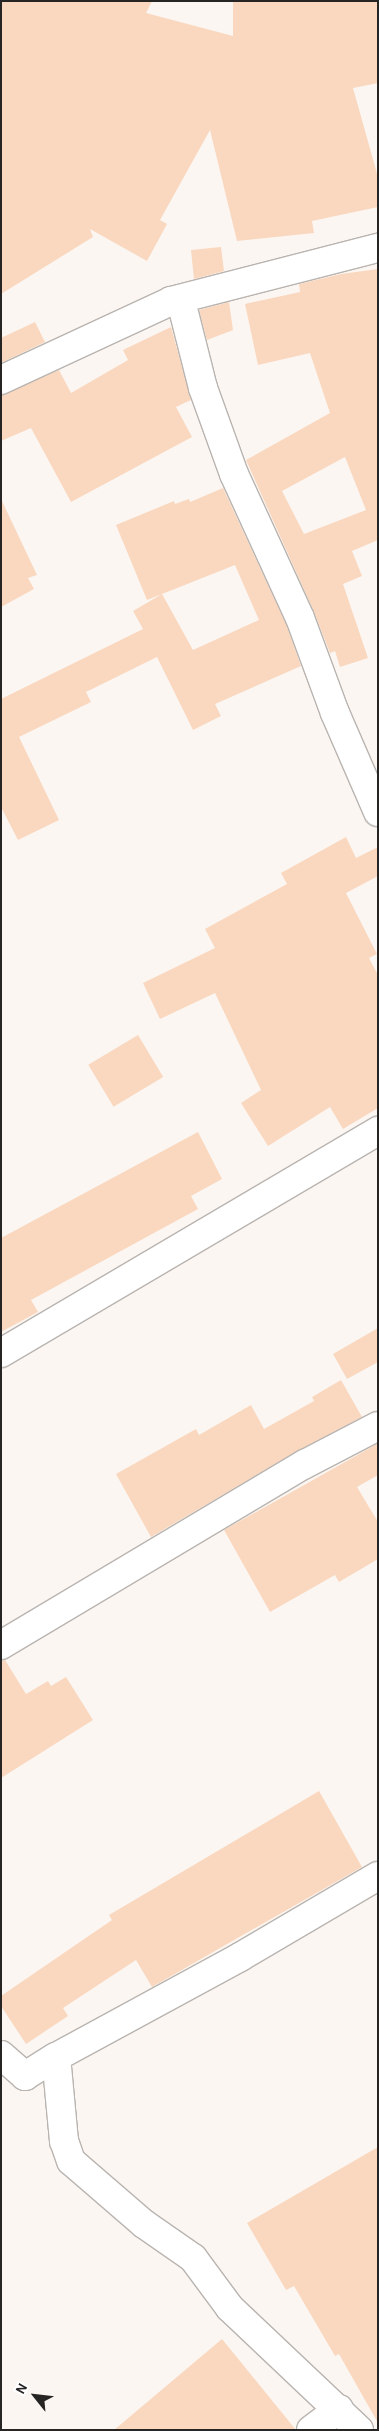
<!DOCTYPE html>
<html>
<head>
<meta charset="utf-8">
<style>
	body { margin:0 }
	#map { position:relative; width:379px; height:2431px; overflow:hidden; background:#fbf6f2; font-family:"Alegreya Sans",sans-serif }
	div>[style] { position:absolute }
	.building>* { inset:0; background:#fad8bf; transform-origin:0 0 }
	.roads { filter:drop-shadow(1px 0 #b9b4b0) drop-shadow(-1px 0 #b9b4b0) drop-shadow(0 1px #b9b4b0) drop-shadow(0 -1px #b9b4b0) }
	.street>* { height:28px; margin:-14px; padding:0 14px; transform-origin:14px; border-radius:14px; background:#fff }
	span { translate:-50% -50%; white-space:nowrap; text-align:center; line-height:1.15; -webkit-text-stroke:4px #fff; paint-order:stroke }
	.frame { position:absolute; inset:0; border:2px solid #272523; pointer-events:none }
	.north { position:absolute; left:10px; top:2371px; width:50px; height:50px; -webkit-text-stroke:4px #fff; paint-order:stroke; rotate:299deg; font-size:14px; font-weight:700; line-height:20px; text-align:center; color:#272523 }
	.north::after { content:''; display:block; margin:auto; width:18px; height:22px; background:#272523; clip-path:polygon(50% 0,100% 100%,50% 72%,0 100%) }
</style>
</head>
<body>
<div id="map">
	<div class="building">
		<i style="clip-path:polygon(1px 1px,152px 1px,146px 13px,233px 36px,233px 1px,378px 1px,378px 83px,353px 88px,378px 177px,378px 207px,312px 221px,314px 233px,237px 241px,210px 130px,160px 220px,167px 224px,147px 261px,90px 229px,93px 237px,1px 294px)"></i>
		<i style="clip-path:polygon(221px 247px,224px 271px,194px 279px,191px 250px)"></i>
		<i style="clip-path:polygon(evenodd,378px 269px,378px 540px,352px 551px,362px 576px,343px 584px,368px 658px,340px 667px,335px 651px,330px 653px,314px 612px,246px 460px,330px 413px,310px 353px,258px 365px,245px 304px,300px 292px,299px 284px,341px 274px,378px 269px,345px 457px,366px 510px,304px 534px,282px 491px,345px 457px)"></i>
		<i style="clip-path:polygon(229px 302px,233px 330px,207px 340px,199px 310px)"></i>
		<i style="clip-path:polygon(35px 322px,45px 342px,1px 363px,1px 338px)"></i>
		<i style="clip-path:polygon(171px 327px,191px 400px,176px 407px,192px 437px,71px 502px,31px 428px,1px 441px,1px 395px,59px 370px,71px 393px,128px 360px,123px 350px)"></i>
		<i style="clip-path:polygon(223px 488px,286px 624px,301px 666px,215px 704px,221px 716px,193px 730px,157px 657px,86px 692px,91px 702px,19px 737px,59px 820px,18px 840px,1px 807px,1px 699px,143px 629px,133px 611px,162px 594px,193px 650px,259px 620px,235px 565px,147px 600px,116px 525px,174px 501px,175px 504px,189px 499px,190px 502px)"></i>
		<i style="clip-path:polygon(1px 499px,37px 575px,28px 578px,34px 589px,1px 607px)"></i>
		<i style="clip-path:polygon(346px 837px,356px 858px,378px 847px,378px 876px,346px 893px,377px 954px,369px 958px,378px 975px,378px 1108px,343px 1129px,330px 1107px,268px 1146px,241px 1103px,261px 1090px,215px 993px,160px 1019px,143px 983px,215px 948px,205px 929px,287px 884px,281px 873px)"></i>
		<i style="left:138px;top:1035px;width:49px;height:58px;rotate:59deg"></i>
		<i style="clip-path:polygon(198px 1132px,222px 1179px,191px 1196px,198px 1209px,31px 1300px,38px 1312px,1px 1332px,1px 1238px)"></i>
		<i style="clip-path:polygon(378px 1328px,378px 1362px,347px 1379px,333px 1354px)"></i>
		<i style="clip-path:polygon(341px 1380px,362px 1417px,297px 1451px,151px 1537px,116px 1474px,196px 1429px,199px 1435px,251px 1405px,264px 1429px,314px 1401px,312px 1397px)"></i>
		<i style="clip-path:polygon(377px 1444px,378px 1475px,357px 1487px,378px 1522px,378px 1559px,339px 1582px,335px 1575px,270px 1612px,224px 1530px)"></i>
		<i style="clip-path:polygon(5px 1660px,26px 1694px,48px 1681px,51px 1686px,66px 1677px,93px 1720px,1px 1778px,1px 1661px)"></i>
		<i style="clip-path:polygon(319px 1791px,362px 1867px,152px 1987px,136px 1960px,63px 2008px,68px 2016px,26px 2044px,1px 2006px,1px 1996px,112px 1920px,109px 1915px)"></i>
		<i style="clip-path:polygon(378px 2147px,378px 2423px,339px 2354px,335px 2356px,294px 2286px,286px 2290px,247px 2223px)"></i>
		<i style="clip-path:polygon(222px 2339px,296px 2430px,114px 2430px)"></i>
	</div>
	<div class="roads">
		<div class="street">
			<i style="left:171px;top:301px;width:12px;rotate:20deg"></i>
			<i style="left:182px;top:305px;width:86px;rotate:75.8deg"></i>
			<i style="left:203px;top:388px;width:91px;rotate:70.2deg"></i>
			<i style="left:234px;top:474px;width:158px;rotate:65.4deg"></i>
			<i style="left:300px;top:618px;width:101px;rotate:69.8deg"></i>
			<i style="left:335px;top:713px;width:108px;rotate:66.5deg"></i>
			<i style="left:1px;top:380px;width:187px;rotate:-24.9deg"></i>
			<i style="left:171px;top:301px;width:214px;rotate:-14.4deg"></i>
			<i style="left:1px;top:1353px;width:438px;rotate:-30.5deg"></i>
			<i style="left:1px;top:1645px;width:354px;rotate:-30.8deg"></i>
			<i style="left:305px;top:1464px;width:82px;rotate:-27.5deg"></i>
			<i style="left:1px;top:2055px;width:32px;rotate:41deg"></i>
			<i style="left:25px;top:2076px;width:36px;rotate:-32deg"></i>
			<i style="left:311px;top:2430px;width:35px;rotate:-37deg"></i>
			<i style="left:359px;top:2430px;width:178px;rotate:-136.6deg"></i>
			<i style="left:230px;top:2308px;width:62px;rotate:-126.5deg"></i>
			<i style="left:193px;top:2258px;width:60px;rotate:-145.2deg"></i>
			<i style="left:144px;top:2224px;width:96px;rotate:-139.2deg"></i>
			<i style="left:71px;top:2161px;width:21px;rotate:-109deg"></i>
			<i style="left:64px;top:2141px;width:84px;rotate:-95.4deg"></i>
			<i style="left:56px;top:2057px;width:209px;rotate:-28.5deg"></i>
			<i style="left:240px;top:1957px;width:160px;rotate:-30.4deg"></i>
		</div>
	</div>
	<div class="frame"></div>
	<div class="north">N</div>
</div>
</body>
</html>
